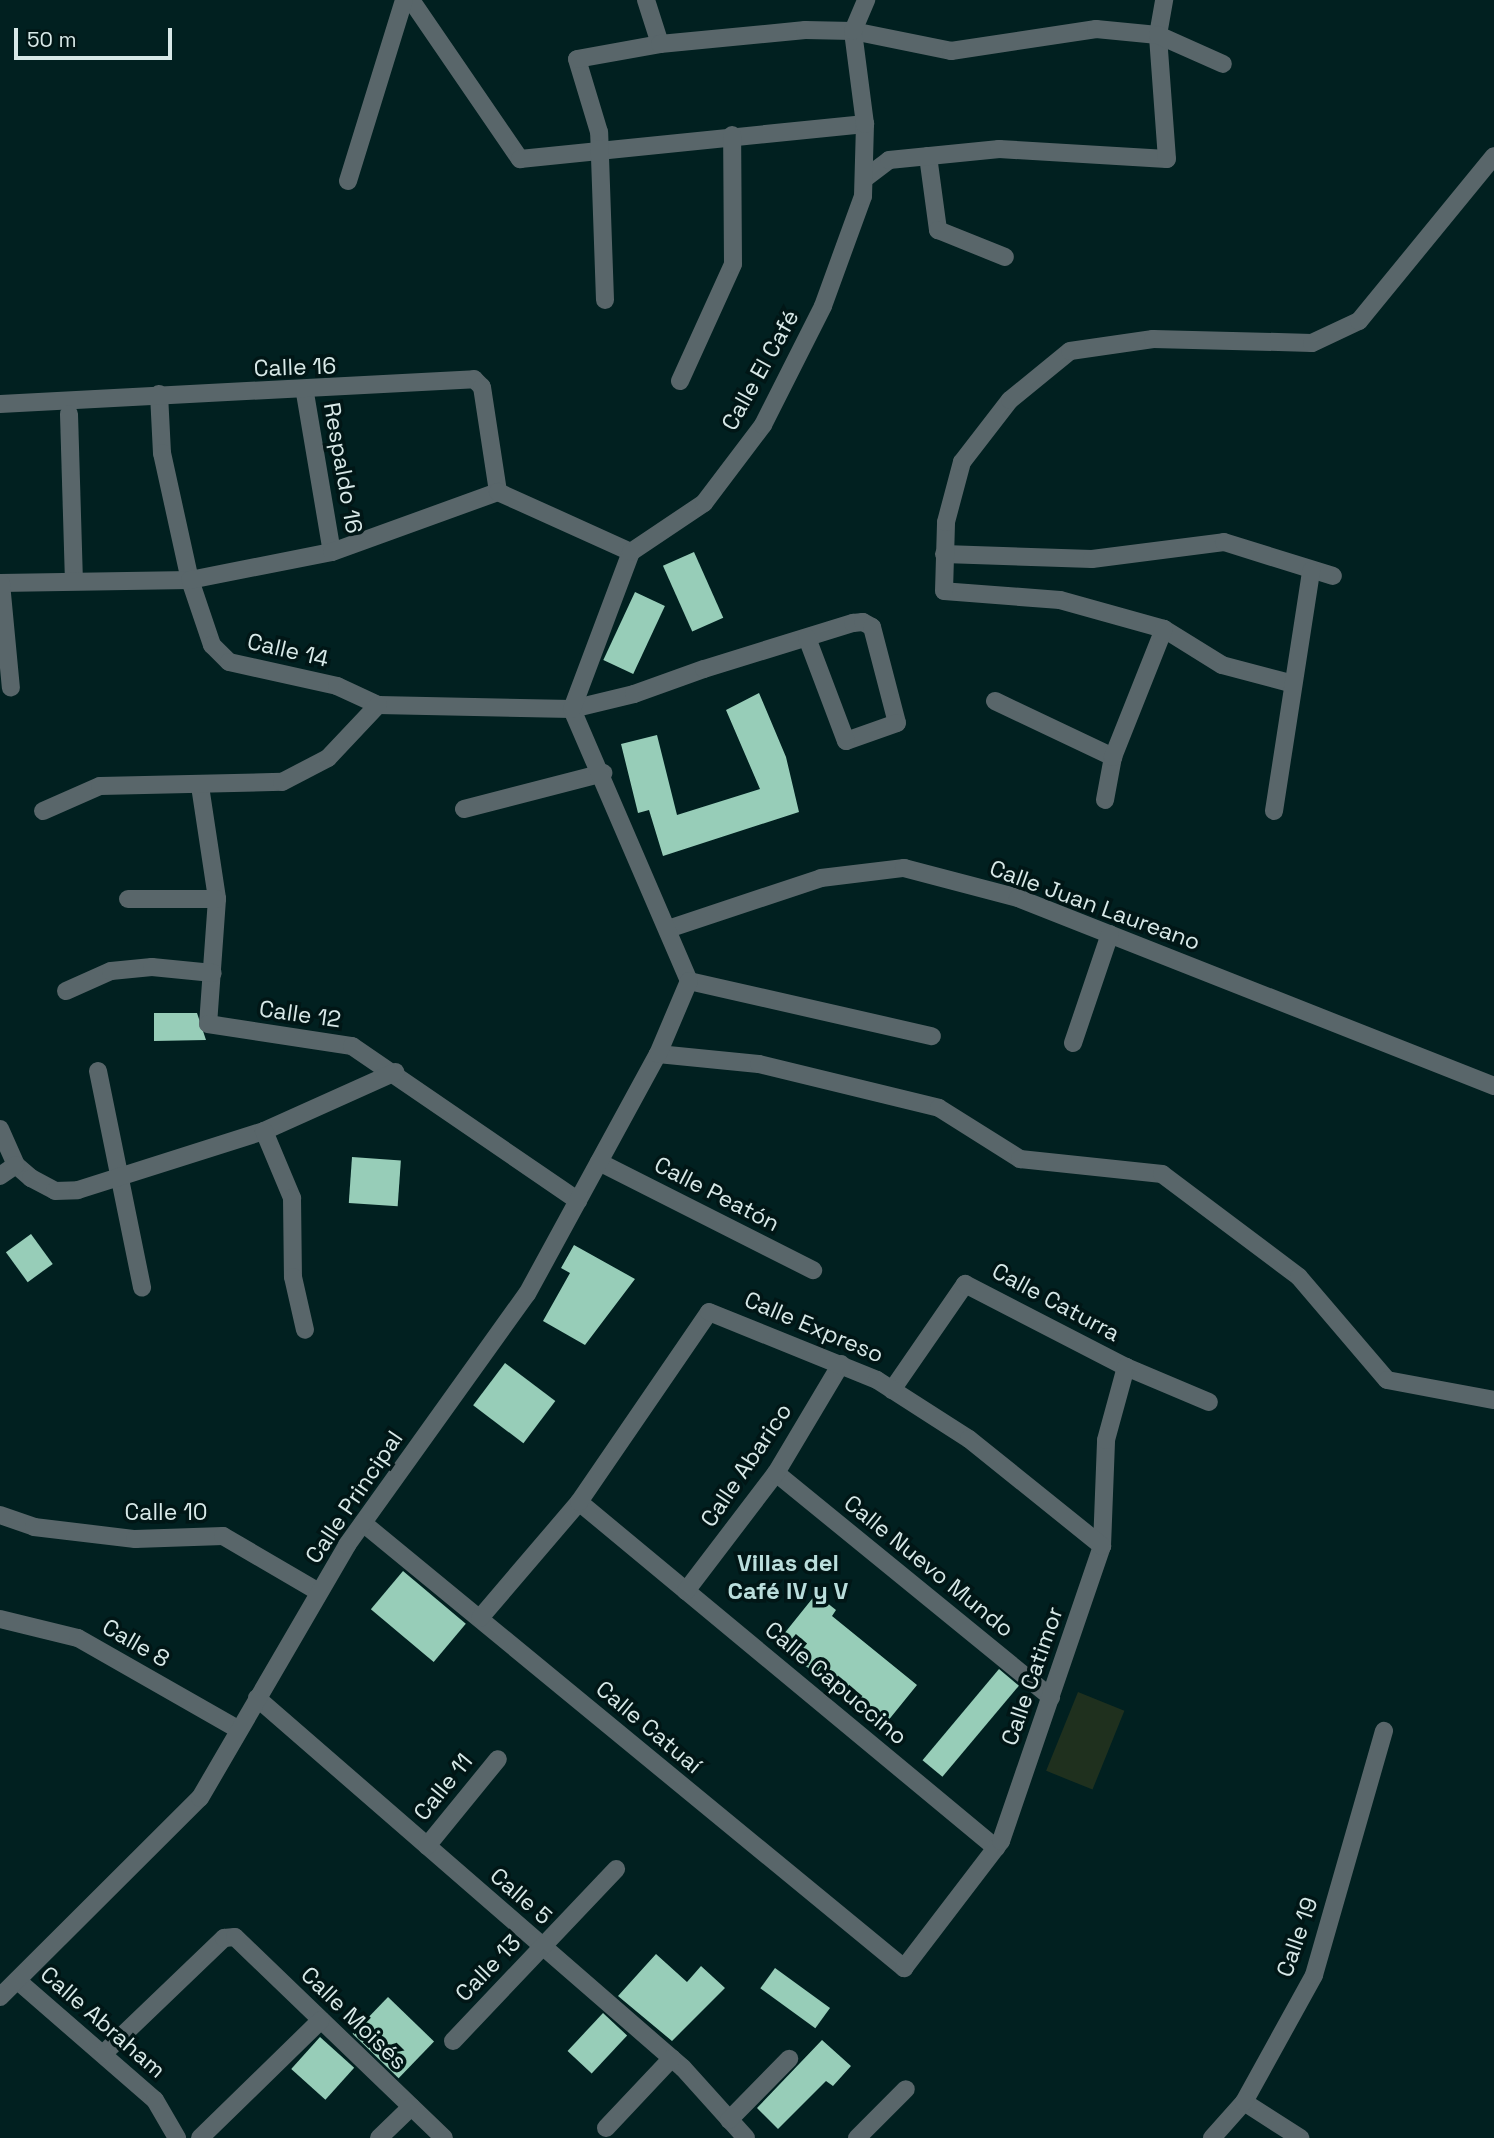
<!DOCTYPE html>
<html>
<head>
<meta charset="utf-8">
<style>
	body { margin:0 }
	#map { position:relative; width:1494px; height:2138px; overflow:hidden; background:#012020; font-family:"Space Grotesk",sans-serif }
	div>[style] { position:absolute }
	.green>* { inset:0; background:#1f301e; transform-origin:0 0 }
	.building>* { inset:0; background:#97cdb8; transform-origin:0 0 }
	.minor>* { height:18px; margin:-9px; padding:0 9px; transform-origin:9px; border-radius:9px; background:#59666a }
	span { translate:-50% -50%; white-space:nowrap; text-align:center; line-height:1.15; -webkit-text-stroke:7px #011616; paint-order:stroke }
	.street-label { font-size:23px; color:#d8e9e8 }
	.neighbourhood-label { font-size:24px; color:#badedc; font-weight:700 }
	.scale { position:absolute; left:14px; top:28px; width:158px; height:32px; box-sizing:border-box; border:4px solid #d8e9e8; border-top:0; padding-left:9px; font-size:21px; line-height:24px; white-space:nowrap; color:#d8e9e8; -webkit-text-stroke:5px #011616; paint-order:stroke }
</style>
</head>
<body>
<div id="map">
	<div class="green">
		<i style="left:1078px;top:1692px;width:50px;height:85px;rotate:22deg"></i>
	</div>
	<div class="building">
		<i style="left:694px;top:552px;width:72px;height:34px;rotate:66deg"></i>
		<i style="left:635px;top:592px;width:33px;height:75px;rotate:25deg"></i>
		<i style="clip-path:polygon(759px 693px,786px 757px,799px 812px,663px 856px,649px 810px,638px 813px,621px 744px,657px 735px,677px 815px,760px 789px,726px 710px)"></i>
		<i style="clip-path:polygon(154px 1013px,197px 1013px,206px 1040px,154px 1041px)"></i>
		<i style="left:352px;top:1157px;width:49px;height:46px;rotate:4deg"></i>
		<i style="left:31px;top:1234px;width:37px;height:31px;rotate:54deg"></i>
		<i style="clip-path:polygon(574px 1245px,635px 1279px,585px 1345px,543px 1321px,570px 1273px,561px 1268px)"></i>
		<i style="left:505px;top:1363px;width:63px;height:53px;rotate:37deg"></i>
		<i style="left:403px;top:1571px;width:82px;height:50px;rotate:40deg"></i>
		<i style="clip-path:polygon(816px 1594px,836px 1610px,832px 1616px,917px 1685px,887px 1722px,775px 1645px)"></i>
		<i style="left:999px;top:1669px;width:26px;height:119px;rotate:40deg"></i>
		<i style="clip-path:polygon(656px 1954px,687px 1982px,701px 1966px,725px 1988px,672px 2041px,618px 1996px)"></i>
		<i style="left:775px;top:1968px;width:68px;height:25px;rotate:36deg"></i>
		<i style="left:388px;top:1997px;width:64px;height:51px;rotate:44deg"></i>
		<i style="left:603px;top:2013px;width:33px;height:52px;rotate:43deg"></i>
		<i style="left:320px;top:2037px;width:46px;height:43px;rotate:42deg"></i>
		<i style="clip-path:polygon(822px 2040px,851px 2066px,833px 2086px,826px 2081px,778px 2129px,757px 2108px)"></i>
	</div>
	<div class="minor">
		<i style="left:411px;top:0;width:193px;rotate:55.6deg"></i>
		<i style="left:520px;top:159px;width:347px;rotate:-5.8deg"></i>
		<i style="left:646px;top:0;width:46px;rotate:72.3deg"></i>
		<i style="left:928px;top:156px;width:75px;rotate:82.3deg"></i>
		<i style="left:938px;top:230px;width:72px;rotate:21.9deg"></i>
		<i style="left:864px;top:179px;width:31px;rotate:-37deg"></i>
		<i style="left:889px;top:160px;width:111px;rotate:-5.7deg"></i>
		<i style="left:999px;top:149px;width:168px;rotate:3.4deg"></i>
		<i style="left:1167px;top:159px;width:124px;rotate:-94.2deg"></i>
		<i style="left:1158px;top:35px;width:36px;rotate:-80deg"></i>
		<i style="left:348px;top:181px;width:189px;rotate:-72.8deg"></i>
		<i style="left:605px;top:300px;width:168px;rotate:-92deg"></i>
		<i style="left:599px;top:132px;width:76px;rotate:-106.8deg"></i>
		<i style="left:577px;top:59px;width:84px;rotate:-10.2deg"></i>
		<i style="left:660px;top:44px;width:146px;rotate:-5.5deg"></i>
		<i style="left:805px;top:30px;width:48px;rotate:1.2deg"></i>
		<i style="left:853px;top:31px;width:100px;rotate:11.5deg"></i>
		<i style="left:951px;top:51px;width:147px;rotate:-8.6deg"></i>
		<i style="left:1096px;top:29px;width:62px;rotate:5.5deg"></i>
		<i style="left:1158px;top:35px;width:71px;rotate:24deg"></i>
		<i style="left:680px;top:381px;width:128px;rotate:-65.6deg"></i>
		<i style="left:733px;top:264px;width:129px;rotate:-90.4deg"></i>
		<i style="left:305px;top:393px;width:161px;rotate:80.4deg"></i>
		<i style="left:159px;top:394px;width:59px;rotate:87.1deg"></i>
		<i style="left:162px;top:453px;width:130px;rotate:77.6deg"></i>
		<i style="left:190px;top:580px;width:69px;rotate:71.3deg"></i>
		<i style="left:212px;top:645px;width:24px;rotate:45deg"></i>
		<i style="left:229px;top:662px;width:111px;rotate:12.5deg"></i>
		<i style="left:337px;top:686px;width:45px;rotate:24.9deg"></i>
		<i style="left:378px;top:705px;width:194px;rotate:1.2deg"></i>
		<i style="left:572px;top:709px;width:64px;rotate:-13.6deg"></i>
		<i style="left:634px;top:694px;width:74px;rotate:-19.7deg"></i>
		<i style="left:704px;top:669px;width:156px;rotate:-17.2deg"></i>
		<i style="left:853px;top:623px;width:10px;rotate:-6deg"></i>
		<i style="left:863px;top:622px;width:10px;rotate:29deg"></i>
		<i style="left:872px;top:627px;width:99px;rotate:75.4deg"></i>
		<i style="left:897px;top:723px;width:54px;rotate:160.6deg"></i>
		<i style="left:846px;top:741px;width:110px;rotate:-110.7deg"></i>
		<i style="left:0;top:404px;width:475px;rotate:-3deg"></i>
		<i style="left:474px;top:379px;width:11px;rotate:45deg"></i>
		<i style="left:482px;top:387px;width:106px;rotate:81.3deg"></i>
		<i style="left:69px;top:414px;width:164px;rotate:88.3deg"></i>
		<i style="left:944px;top:554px;width:148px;rotate:1.9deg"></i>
		<i style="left:1092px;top:559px;width:133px;rotate:-7.3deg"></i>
		<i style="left:1224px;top:542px;width:114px;rotate:17.3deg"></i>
		<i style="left:0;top:583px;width:190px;rotate:-0.9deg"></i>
		<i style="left:190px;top:580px;width:145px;rotate:-11.2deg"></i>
		<i style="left:332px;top:552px;width:177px;rotate:-19.9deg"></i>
		<i style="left:498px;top:492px;width:146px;rotate:24.3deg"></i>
		<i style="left:1px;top:583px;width:105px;rotate:84.6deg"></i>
		<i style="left:1290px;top:683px;width:70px;rotate:-165.2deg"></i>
		<i style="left:1222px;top:665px;width:68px;rotate:-148.2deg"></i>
		<i style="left:1164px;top:629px;width:108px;rotate:-164.4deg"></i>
		<i style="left:1060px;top:600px;width:116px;rotate:-175.6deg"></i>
		<i style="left:944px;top:591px;width:69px;rotate:-88.3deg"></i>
		<i style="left:946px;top:522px;width:62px;rotate:-75.1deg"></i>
		<i style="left:962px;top:462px;width:78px;rotate:-52.3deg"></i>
		<i style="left:1010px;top:400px;width:77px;rotate:-39.2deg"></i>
		<i style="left:1070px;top:351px;width:84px;rotate:-8.2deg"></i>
		<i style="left:1153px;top:339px;width:159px;rotate:1.4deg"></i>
		<i style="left:1312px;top:343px;width:52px;rotate:-25.1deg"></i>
		<i style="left:1359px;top:321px;width:213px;rotate:-50.7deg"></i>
		<i style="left:995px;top:701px;width:131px;rotate:25.4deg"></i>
		<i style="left:200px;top:786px;width:114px;rotate:81.4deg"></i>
		<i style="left:217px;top:899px;width:125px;rotate:94.1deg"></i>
		<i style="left:208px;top:1024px;width:146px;rotate:8.7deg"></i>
		<i style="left:352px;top:1046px;width:274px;rotate:34.4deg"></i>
		<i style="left:1105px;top:800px;width:44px;rotate:-79.5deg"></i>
		<i style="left:1113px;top:757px;width:138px;rotate:-68.3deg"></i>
		<i style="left:464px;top:809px;width:144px;rotate:-14.5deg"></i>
		<i style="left:43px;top:811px;width:62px;rotate:-23.7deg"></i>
		<i style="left:100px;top:786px;width:182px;rotate:-1.3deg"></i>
		<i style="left:282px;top:782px;width:52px;rotate:-27.6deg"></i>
		<i style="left:328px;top:758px;width:73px;rotate:-46.7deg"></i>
		<i style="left:1274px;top:811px;width:243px;rotate:-81.2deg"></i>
		<i style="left:128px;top:899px;width:89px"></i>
		<i style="left:668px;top:929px;width:161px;rotate:-18.4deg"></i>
		<i style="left:821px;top:878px;width:84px;rotate:-6.9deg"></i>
		<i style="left:904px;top:868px;width:118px;rotate:14.7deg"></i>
		<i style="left:1018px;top:898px;width:512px;rotate:21.55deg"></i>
		<i style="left:689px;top:981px;width:296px;rotate:-113.3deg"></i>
		<i style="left:572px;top:709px;width:168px;rotate:-69.4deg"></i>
		<i style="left:631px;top:552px;width:88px;rotate:-33.9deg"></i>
		<i style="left:704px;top:503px;width:98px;rotate:-52.9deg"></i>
		<i style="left:763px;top:425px;width:133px;rotate:-63.2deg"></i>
		<i style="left:823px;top:306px;width:117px;rotate:-70deg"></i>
		<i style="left:863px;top:196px;width:72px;rotate:-88.4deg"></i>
		<i style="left:865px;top:124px;width:94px;rotate:-97.4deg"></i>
		<i style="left:853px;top:31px;width:34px;rotate:-67deg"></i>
		<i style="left:689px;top:981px;width:249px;rotate:12.8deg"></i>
		<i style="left:66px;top:991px;width:49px;rotate:-24deg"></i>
		<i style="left:111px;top:971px;width:41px;rotate:-5.6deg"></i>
		<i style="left:152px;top:967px;width:61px;rotate:5.6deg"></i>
		<i style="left:1073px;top:1043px;width:115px;rotate:-71.3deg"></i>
		<i style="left:658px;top:1054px;width:101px;rotate:5.7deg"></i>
		<i style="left:759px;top:1064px;width:185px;rotate:13.7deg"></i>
		<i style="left:939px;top:1108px;width:96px;rotate:32.2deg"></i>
		<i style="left:1020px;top:1159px;width:143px;rotate:6deg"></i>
		<i style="left:1162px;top:1174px;width:171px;rotate:36.9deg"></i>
		<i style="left:1299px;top:1277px;width:135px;rotate:49.5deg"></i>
		<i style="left:1387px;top:1380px;width:109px;rotate:10.6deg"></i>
		<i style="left:98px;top:1071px;width:221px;rotate:78.5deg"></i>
		<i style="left:0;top:1129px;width:39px;rotate:66deg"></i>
		<i style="left:16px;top:1165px;width:20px;rotate:41deg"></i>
		<i style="left:31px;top:1178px;width:27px;rotate:28deg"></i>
		<i style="left:55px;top:1191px;width:23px;rotate:-2deg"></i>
		<i style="left:78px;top:1190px;width:195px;rotate:-17.6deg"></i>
		<i style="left:264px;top:1131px;width:144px;rotate:-24.2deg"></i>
		<i style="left:264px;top:1131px;width:73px;rotate:67.3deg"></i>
		<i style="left:292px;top:1198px;width:79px;rotate:89.3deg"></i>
		<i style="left:293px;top:1277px;width:54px;rotate:77.2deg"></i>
		<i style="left:599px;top:1162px;width:240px;rotate:26.8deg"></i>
		<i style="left:0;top:1176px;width:19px;rotate:-35deg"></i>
		<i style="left:892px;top:1390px;width:129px;rotate:-55.4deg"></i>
		<i style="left:965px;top:1284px;width:181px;rotate:27.3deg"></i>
		<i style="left:1126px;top:1367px;width:90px;rotate:22.9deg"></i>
		<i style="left:776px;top:1473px;width:355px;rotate:39.2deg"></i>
		<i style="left:579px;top:1502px;width:542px;rotate:39.68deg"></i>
		<i style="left:0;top:1515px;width:36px;rotate:19deg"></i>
		<i style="left:34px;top:1527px;width:102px;rotate:6.8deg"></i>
		<i style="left:135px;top:1539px;width:88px;rotate:-2deg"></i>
		<i style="left:223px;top:1536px;width:111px;rotate:30.3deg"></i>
		<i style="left:363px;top:1523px;width:701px;rotate:39.44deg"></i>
		<i style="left:904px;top:1968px;width:160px;rotate:-52.6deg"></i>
		<i style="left:1001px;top:1841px;width:312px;rotate:-71.1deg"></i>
		<i style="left:1102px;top:1546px;width:106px;rotate:-87.8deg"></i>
		<i style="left:1106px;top:1440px;width:76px;rotate:-74.7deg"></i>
		<i style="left:686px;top:1591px;width:148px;rotate:-52.7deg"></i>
		<i style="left:776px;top:1473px;width:127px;rotate:-59.2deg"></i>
		<i style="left:480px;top:1618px;width:153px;rotate:-49.5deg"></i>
		<i style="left:579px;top:1502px;width:230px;rotate:-55.6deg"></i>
		<i style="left:709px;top:1312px;width:181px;rotate:22deg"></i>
		<i style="left:877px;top:1380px;width:109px;rotate:32.7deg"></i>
		<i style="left:969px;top:1439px;width:171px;rotate:38.8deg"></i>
		<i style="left:0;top:1619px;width:80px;rotate:13.7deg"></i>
		<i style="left:78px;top:1638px;width:185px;rotate:29.7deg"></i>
		<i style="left:257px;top:1698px;width:564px;rotate:40.98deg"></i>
		<i style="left:683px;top:2068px;width:94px;rotate:48deg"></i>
		<i style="left:427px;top:1846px;width:112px;rotate:-50.8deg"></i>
		<i style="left:18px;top:1981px;width:181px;rotate:41deg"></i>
		<i style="left:155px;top:2100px;width:44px;rotate:59.9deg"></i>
		<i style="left:0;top:1997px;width:282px;rotate:-44.9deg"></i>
		<i style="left:200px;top:1798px;width:293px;rotate:-59.8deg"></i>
		<i style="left:347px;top:1545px;width:309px;rotate:-54.4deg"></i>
		<i style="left:527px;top:1294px;width:273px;rotate:-61.4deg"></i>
		<i style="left:658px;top:1054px;width:79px;rotate:-67deg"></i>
		<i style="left:453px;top:2041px;width:237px;rotate:-46.5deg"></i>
		<i style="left:103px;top:2054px;width:168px;rotate:-43.8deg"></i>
		<i style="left:224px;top:1938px;width:11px;rotate:-5deg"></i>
		<i style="left:235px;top:1937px;width:290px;rotate:43.9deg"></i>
		<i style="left:1244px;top:2102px;width:67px;rotate:32.7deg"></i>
		<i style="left:729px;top:2120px;width:86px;rotate:-45.5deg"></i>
		<i style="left:606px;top:2128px;width:96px;rotate:-46.7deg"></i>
		<i style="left:200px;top:2138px;width:169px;rotate:-44.3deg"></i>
		<i style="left:379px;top:2138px;width:45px;rotate:-44.1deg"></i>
		<i style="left:857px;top:2138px;width:69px;rotate:-45deg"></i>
		<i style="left:1212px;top:2138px;width:48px;rotate:-48.4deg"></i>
		<i style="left:1244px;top:2102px;width:145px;rotate:-61.1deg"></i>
		<i style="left:1314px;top:1975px;width:254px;rotate:-74deg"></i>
	</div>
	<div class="street-label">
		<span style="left:295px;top:367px;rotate:-2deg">Calle 16</span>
		<span style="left:760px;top:370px;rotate:-61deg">Calle El Café</span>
		<span style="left:343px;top:468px;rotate:80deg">Respaldo 16</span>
		<span style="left:288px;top:650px;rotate:13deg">Calle 14</span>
		<span style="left:1095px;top:905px;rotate:20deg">Calle Juan Laureano</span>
		<span style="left:300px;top:1014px;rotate:8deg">Calle 12</span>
		<span style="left:717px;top:1194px;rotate:27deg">Calle Peatón</span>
		<span style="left:1056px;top:1302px;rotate:28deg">Calle Caturra</span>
		<span style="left:814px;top:1327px;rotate:23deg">Calle Expreso</span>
		<span style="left:746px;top:1465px;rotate:-56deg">Calle Abarico</span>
		<span style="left:354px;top:1497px;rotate:-56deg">Calle Principal</span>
		<span style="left:166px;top:1512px">Calle 10</span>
		<span style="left:929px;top:1566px;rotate:39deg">Calle Nuevo Mundo</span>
		<span style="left:136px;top:1643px;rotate:30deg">Calle 8</span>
		<span style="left:1032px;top:1676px;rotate:-71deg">Calle Catimor</span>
		<span style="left:836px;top:1683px;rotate:40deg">Calle Capuccino</span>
		<span style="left:649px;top:1727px;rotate:40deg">Calle Catuaí</span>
		<span style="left:443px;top:1787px;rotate:-51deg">Calle 11</span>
		<span style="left:521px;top:1896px;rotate:41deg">Calle 5</span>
		<span style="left:1297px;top:1937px;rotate:-71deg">Calle 19</span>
		<span style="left:488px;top:1968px;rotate:-46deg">Calle 13</span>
		<span style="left:354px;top:2018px;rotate:44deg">Calle Moisés</span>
		<span style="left:103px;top:2022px;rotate:41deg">Calle Abraham</span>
	</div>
	<div class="neighbourhood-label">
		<span style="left:788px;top:1577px">Villas del<br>Café IV y V</span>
	</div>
	<div class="scale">50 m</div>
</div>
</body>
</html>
